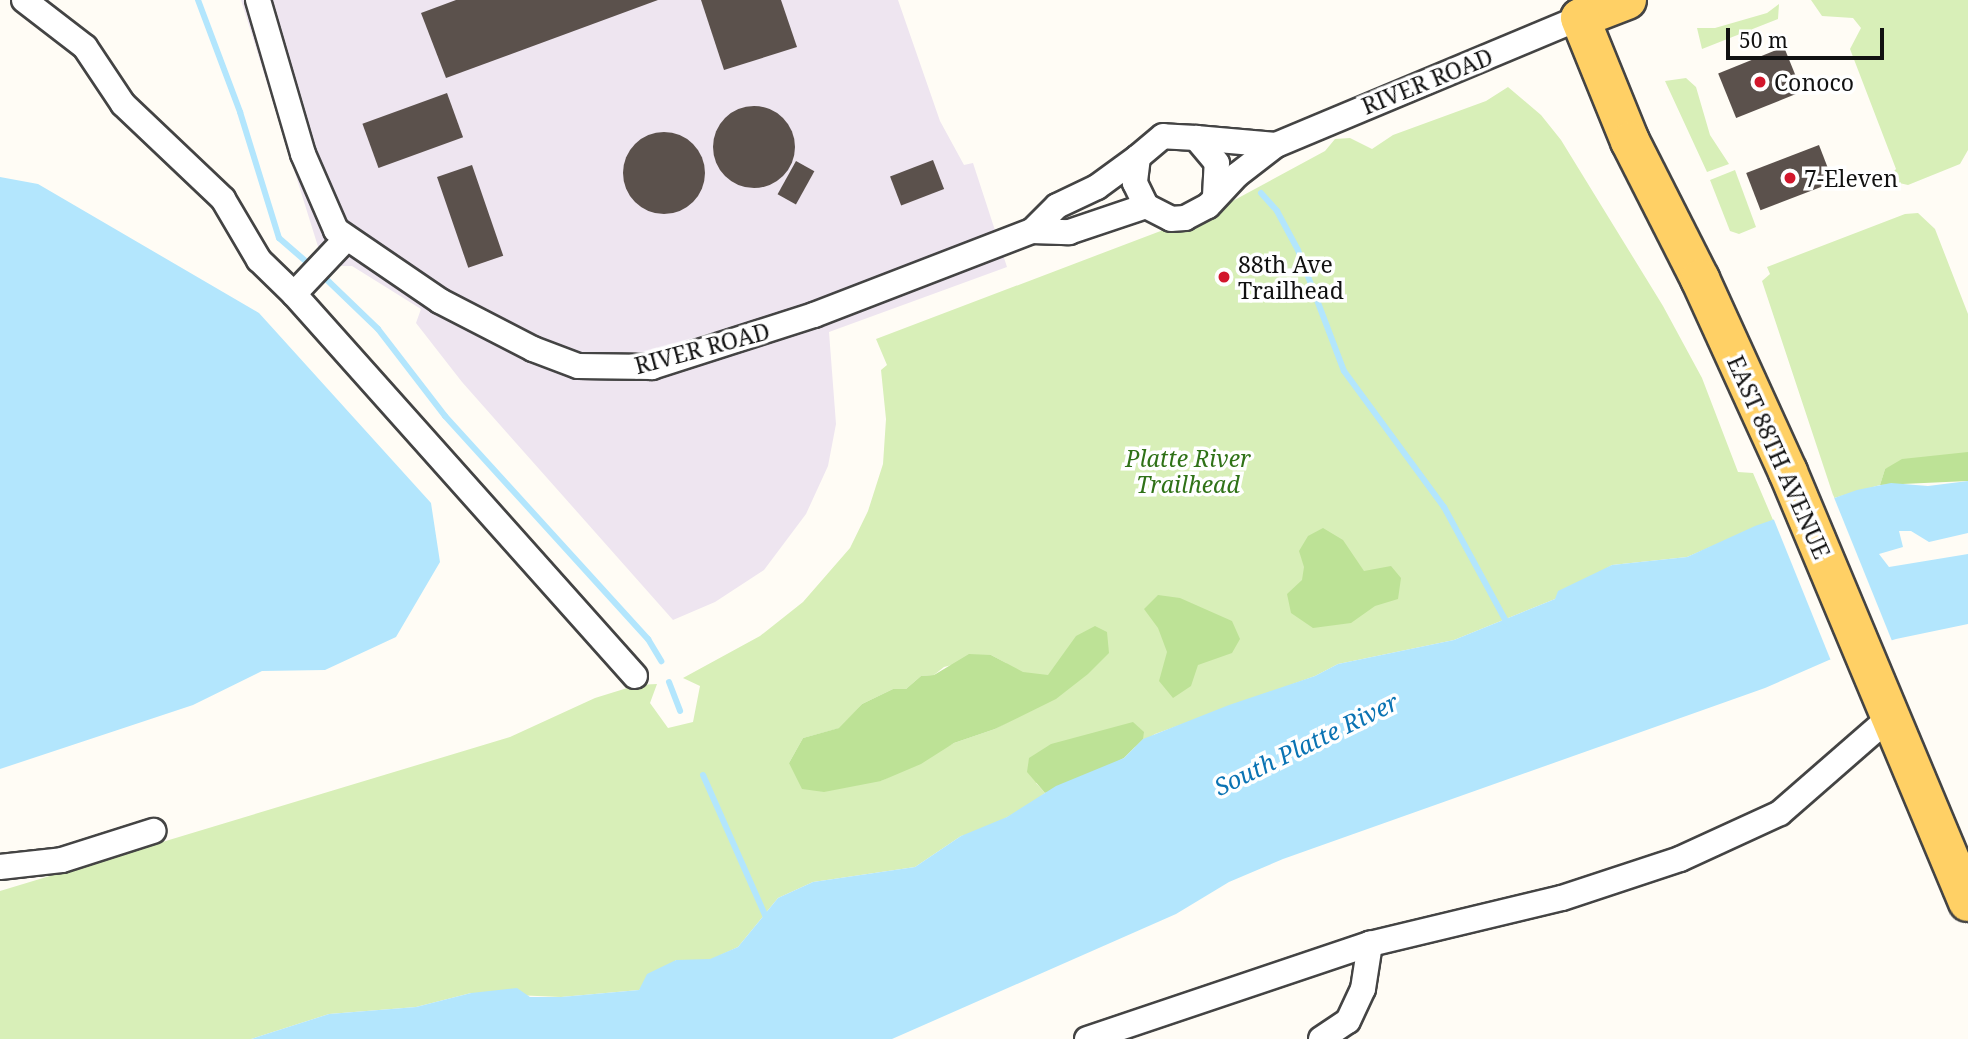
<!DOCTYPE html>
<html>
<head>
<meta charset="utf-8">
<style>
	body { margin:0 }
	#map { position:relative; width:1968px; height:1039px; overflow:hidden; background:#fffcf5; font-family:"Noto Serif",serif }
	div>[style] { position:absolute }
	.industrial>* { inset:0; background:#eee5f0 }
	.green>* { inset:0; background:#d8efb8 }
	.forest>* { inset:0; background:#bde296 }
	.water>* { inset:0; background:#b3e6fd }
	.pier>* { inset:0; background:#fffcf5; transform-origin:0 0 }
	.stream>* { height:6px; margin:-3px; padding:0 3px; transform-origin:3px; border-radius:3px; background:#b3e6fd }
	.building>* { inset:0; background:#5b514c; transform-origin:0 0 }
	.round { border-radius:50% }
	.roads { filter:drop-shadow(2px 0 #444) drop-shadow(-2px 0 #444) drop-shadow(0 2px #444) drop-shadow(0 -2px #444) }
	.street>* { height:24px; margin:-12px; padding:0 12px; transform-origin:12px; border-radius:12px; background:#fff }
	.primary>* { height:38px; margin:-19px; padding:0 19px; transform-origin:19px; border-radius:19px; background:#ffd065 }
	.dots>* { width:19px; height:19px; translate:-50% -50%; box-sizing:border-box; border:4px solid #fff; border-radius:50% }
	span { translate:-50% -50%; white-space:nowrap; text-align:center; line-height:1.15; -webkit-text-stroke:7px #fff; paint-order:stroke }
	.street-label { font-size:23px; color:#111 }
	.poi-label { font-size:23px; color:#111 }
	.left { translate:0 -50%; text-align:left }
	.park-label { font-size:23px; color:#307218; font-style:italic }
	.water-label { font-size:24px; color:#0a73b3; font-style:italic }
	.scale { position:absolute; left:1726px; top:28px; width:158px; height:32px; box-sizing:border-box; border:4px solid #111; border-top:0; padding-left:9px; font-size:21px; line-height:24px; white-space:nowrap; color:#111; -webkit-text-stroke:5px #fff; paint-order:stroke }
</style>
</head>
<body>
<div id="map">
	<div class="industrial">
		<i style="clip-path:polygon(241px 0,898px 0,940px 121px,964px 165px,973px 163px,1007px 267px,829px 332px,836px 424px,828px 466px,806px 514px,764px 570px,715px 602px,673px 620px,462px 382px,416px 323px,421px 309px,352px 266px,334px 266px,320px 253px)"></i>
	</div>
	<div class="green">
		<i style="clip-path:polygon(1811px 0,1968px 0,1968px 150px,1960px 164px,1908px 185px,1886px 180px,1896px 169px,1850px 49px,1861px 28px,1853px 18px,1822px 16px)"></i>
		<i style="clip-path:polygon(1779px 4px,1778px 19px,1702px 49px,1697px 28px,1715px 28px,1767px 13px)"></i>
		<i style="clip-path:polygon(1686px 78px,1696px 87px,1710px 135px,1729px 164px,1707px 172px,1665px 81px)"></i>
		<i style="clip-path:polygon(evenodd,1508px 87px,1541px 115px,1561px 140px,1663px 306px,1702px 378px,1738px 472px,1753px 473px,1773px 520px,1687px 557px,1612px 565px,1555px 599px,1454px 640px,1338px 664px,1315px 676px,1155px 734px,1135px 747px,1036px 783px,1045px 793px,1031px 804px,980px 832px,961px 836px,915px 867px,813px 882px,778px 898px,738px 947px,710px 960px,676px 960px,639px 990px,561px 997px,471px 993px,416px 1007px,329px 1014px,251px 1039px,0 1039px,0 891px,510px 737px,595px 698px,637px 685px,657px 684px,650px 703px,668px 728px,693px 722px,700px 686px,683px 678px,760px 636px,803px 602px,850px 548px,868px 511px,883px 464px,886px 419px,881px 370px,887px 365px,876px 339px,1216px 210px,1325px 151px,1335px 139px,1350px 138px,1372px 149px,1393px 135px,1486px 101px,1508px 87px,991px 655px,1006px 663px,1026px 712px,995px 729px,954px 743px,881px 781px,789px 763px,803px 738px,840px 728px,862px 704px,893px 689px,906px 689px,921px 676px,934px 675px,944px 667px,991px 655px)"></i>
		<i style="clip-path:polygon(1735px 170px,1756px 227px,1739px 234px,1730px 231px,1710px 180px)"></i>
		<i style="clip-path:polygon(1918px 213px,1935px 229px,1968px 314px,1968px 454px,1937px 456px,1885px 469px,1880px 485px,1834px 498px,1762px 281px,1770px 274px,1767px 267px,1905px 214px)"></i>
	</div>
	<div class="forest">
		<i style="clip-path:polygon(1968px 452px,1968px 481px,1880px 485px,1885px 469px,1902px 459px)"></i>
		<i style="clip-path:polygon(1323px 528px,1343px 540px,1364px 571px,1391px 566px,1401px 578px,1398px 599px,1375px 606px,1351px 623px,1313px 628px,1291px 613px,1287px 594px,1302px 580px,1304px 567px,1299px 551px,1308px 536px)"></i>
		<i style="clip-path:polygon(1158px 595px,1180px 598px,1232px 621px,1240px 639px,1232px 653px,1198px 665px,1191px 686px,1173px 698px,1159px 681px,1167px 652px,1158px 628px,1144px 609px)"></i>
		<i style="clip-path:polygon(1095px 626px,1107px 632px,1109px 653px,1088px 674px,1056px 699px,995px 729px,954px 743px,921px 764px,881px 781px,824px 792px,802px 789px,789px 763px,803px 738px,839px 728px,862px 704px,893px 689px,906px 689px,921px 676px,934px 675px,969px 654px,991px 655px,1023px 672px,1048px 675px,1076px 636px)"></i>
		<i style="clip-path:polygon(1133px 722px,1144px 732px,1143px 739px,1124px 758px,1090px 776px,1045px 793px,1027px 772px,1029px 758px,1051px 744px)"></i>
	</div>
	<div class="water">
		<i style="clip-path:polygon(0 177px,38px 184px,259px 313px,431px 503px,440px 562px,396px 637px,325px 670px,262px 671px,193px 705px,0 769px)"></i>
		<i style="clip-path:polygon(1968px 481px,1968px 533px,1929px 542px,1911px 531px,1899px 531px,1903px 547px,1879px 554px,1889px 567px,1968px 554px,1968px 624px,1896px 639px,1829px 660px,1765px 688px,1283px 859px,1229px 882px,1176px 914px,892px 1039px,251px 1039px,329px 1014px,416px 1007px,471px 993px,517px 988px,530px 997px,561px 997px,639px 990px,647px 974px,676px 960px,710px 959px,738px 947px,778px 898px,813px 882px,915px 867px,961px 836px,1007px 817px,1056px 786px,1124px 758px,1143px 739px,1229px 705px,1315px 676px,1338px 664px,1454px 640px,1555px 599px,1558px 591px,1612px 565px,1687px 557px,1755px 526px,1857px 490px,1891px 483px,1928px 486px)"></i>
	</div>
	<div class="pier">
		<i style="left:1833px;top:495px;width:160px;height:64px;rotate:68deg"></i>
	</div>
	<div class="stream">
		<i style="left:198px;top:0;width:120px;rotate:69.4deg"></i>
		<i style="left:240px;top:112px;width:132px;rotate:72.8deg"></i>
		<i style="left:279px;top:238px;width:37px;rotate:41deg"></i>
		<i style="left:1261px;top:193px;width:24px;rotate:48deg"></i>
		<i style="left:1277px;top:211px;width:44px;rotate:61.7deg"></i>
		<i style="left:1298px;top:250px;width:129px;rotate:69.2deg"></i>
		<i style="left:1344px;top:371px;width:169px;rotate:53.7deg"></i>
		<i style="left:1444px;top:507px;width:132px;rotate:61.5deg"></i>
		<i style="left:324px;top:277px;width:75px;rotate:43.9deg"></i>
		<i style="left:378px;top:329px;width:110px;rotate:52.4deg"></i>
		<i style="left:445px;top:416px;width:302px;rotate:47.7deg"></i>
		<i style="left:648px;top:639px;width:26px;rotate:59deg"></i>
		<i style="left:669px;top:682px;width:31px;rotate:69deg"></i>
		<i style="left:703px;top:775px;width:155px;rotate:66.1deg"></i>
	</div>
	<div class="building">
		<i style="clip-path:polygon(456px 0,658px 0,446px 78px,421px 13px)"></i>
		<i style="clip-path:polygon(701px 0,781px 0,797px 47px,724px 70px)"></i>
		<i style="left:1784px;top:47px;width:48px;height:71px;rotate:68deg"></i>
		<i style="left:447px;top:93px;width:47px;height:90px;rotate:70deg"></i>
		<i class="round" style="left:713px;top:106px;width:82px;height:82px"></i>
		<i class="round" style="left:623px;top:132px;width:82px;height:82px"></i>
		<i style="left:1819px;top:145px;width:40px;height:78px;rotate:69deg"></i>
		<i style="left:933px;top:160px;width:31px;height:46px;rotate:69deg"></i>
		<i style="left:796px;top:161px;width:21px;height:38px;rotate:29deg"></i>
		<i style="left:472px;top:165px;width:96px;height:37px;rotate:71deg"></i>
	</div>
	<div class="roads">
		<div class="street">
			<i style="left:24px;top:0;width:77px;rotate:37.6deg"></i>
			<i style="left:85px;top:47px;width:69px;rotate:56.3deg"></i>
			<i style="left:123px;top:104px;width:138px;rotate:43.5deg"></i>
			<i style="left:223px;top:199px;width:71px;rotate:59.5deg"></i>
			<i style="left:259px;top:260px;width:49px;rotate:44.2deg"></i>
			<i style="left:294px;top:294px;width:512px;rotate:48.25deg"></i>
			<i style="left:258px;top:0;width:160px;rotate:73.7deg"></i>
			<i style="left:303px;top:154px;width:83px;rotate:66.5deg"></i>
			<i style="left:336px;top:230px;width:126px;rotate:34.3deg"></i>
			<i style="left:440px;top:301px;width:105px;rotate:27.3deg"></i>
			<i style="left:533px;top:349px;width:48px;rotate:20.7deg"></i>
			<i style="left:578px;top:366px;width:74px;rotate:0.8deg"></i>
			<i style="left:652px;top:367px;width:170px;rotate:-17.8deg"></i>
			<i style="left:814px;top:315px;width:234px;rotate:-21.1deg"></i>
			<i style="left:1032px;top:231px;width:35px;rotate:-45deg"></i>
			<i style="left:1057px;top:206px;width:44px;rotate:-25.4deg"></i>
			<i style="left:1097px;top:187px;width:51px;rotate:-36.2deg"></i>
			<i style="left:1196px;top:138px;width:80px;rotate:5deg"></i>
			<i style="left:1215px;top:196px;width:33px;rotate:-87deg"></i>
			<i style="left:1217px;top:163px;width:33px;rotate:-130deg"></i>
			<i style="left:1196px;top:138px;width:33px;rotate:-177deg"></i>
			<i style="left:1163px;top:136px;width:33px;rotate:140deg"></i>
			<i style="left:1138px;top:157px;width:26px;rotate:97deg"></i>
			<i style="left:1135px;top:183px;width:25px;rotate:64deg"></i>
			<i style="left:1146px;top:206px;width:28px;rotate:27deg"></i>
			<i style="left:1171px;top:219px;width:14px;rotate:-4deg"></i>
			<i style="left:1185px;top:218px;width:26px;rotate:-28deg"></i>
			<i style="left:1208px;top:206px;width:42px;rotate:-46.9deg"></i>
			<i style="left:1237px;top:175px;width:49px;rotate:-37.6deg"></i>
			<i style="left:1276px;top:145px;width:329px;rotate:-22.7deg"></i>
			<i style="left:1032px;top:231px;width:37px;rotate:2deg"></i>
			<i style="left:1069px;top:232px;width:81px;rotate:-18.7deg"></i>
			<i style="left:294px;top:294px;width:76px;rotate:-46.6deg"></i>
			<i style="left:0;top:867px;width:62px;rotate:-6.4deg"></i>
			<i style="left:62px;top:860px;width:96px;rotate:-17.7deg"></i>
			<i style="left:1087px;top:1039px;width:299px;rotate:-18.6deg"></i>
			<i style="left:1370px;top:944px;width:197px;rotate:-13.5deg"></i>
			<i style="left:1562px;top:898px;width:124px;rotate:-18.3deg"></i>
			<i style="left:1680px;top:859px;width:110px;rotate:-24.7deg"></i>
			<i style="left:1780px;top:813px;width:147px;rotate:-41.1deg"></i>
			<i style="left:1321px;top:1039px;width:32px;rotate:-34deg"></i>
			<i style="left:1348px;top:1021px;width:35px;rotate:-65deg"></i>
			<i style="left:1363px;top:989px;width:46px;rotate:-81.2deg"></i>
		</div>
		<div class="primary">
			<i style="left:1627px;top:0;width:50px;rotate:159deg"></i>
			<i style="left:1580px;top:18px;width:133px;rotate:67.9deg"></i>
			<i style="left:1630px;top:141px;width:155px;rotate:63.1deg"></i>
			<i style="left:1700px;top:279px;width:212px;rotate:65.5deg"></i>
			<i style="left:1788px;top:472px;width:466px;rotate:67.3deg"></i>
		</div>
	</div>
	<div class="dots">
		<i style="left:1760px;top:82px;background:#d2172c"></i>
		<i style="left:1790px;top:178px;background:#d2172c"></i>
		<i style="left:1224px;top:277px;background:#d2172c"></i>
	</div>
	<div class="street-label">
		<span style="left:1427px;top:81px;rotate:-22deg">RIVER ROAD</span>
		<span style="left:702px;top:348px;rotate:-15deg">RIVER ROAD</span>
		<span style="left:1779px;top:457px;rotate:66deg">EAST 88TH AVENUE</span>
	</div>
	<div class="poi-label">
		<span class="left" style="left:1774px;top:82px">Conoco</span>
		<span class="left" style="left:1804px;top:178px">7-Eleven</span>
		<span class="left" style="left:1238px;top:277px">88th Ave<br>Trailhead</span>
	</div>
	<div class="park-label">
		<span style="left:1188px;top:471px">Platte River<br>Trailhead</span>
	</div>
	<div class="water-label">
		<span style="left:1306px;top:744px;rotate:-26deg">South Platte River</span>
	</div>
	<div class="scale">50 m</div>
</div>
</body>
</html>
